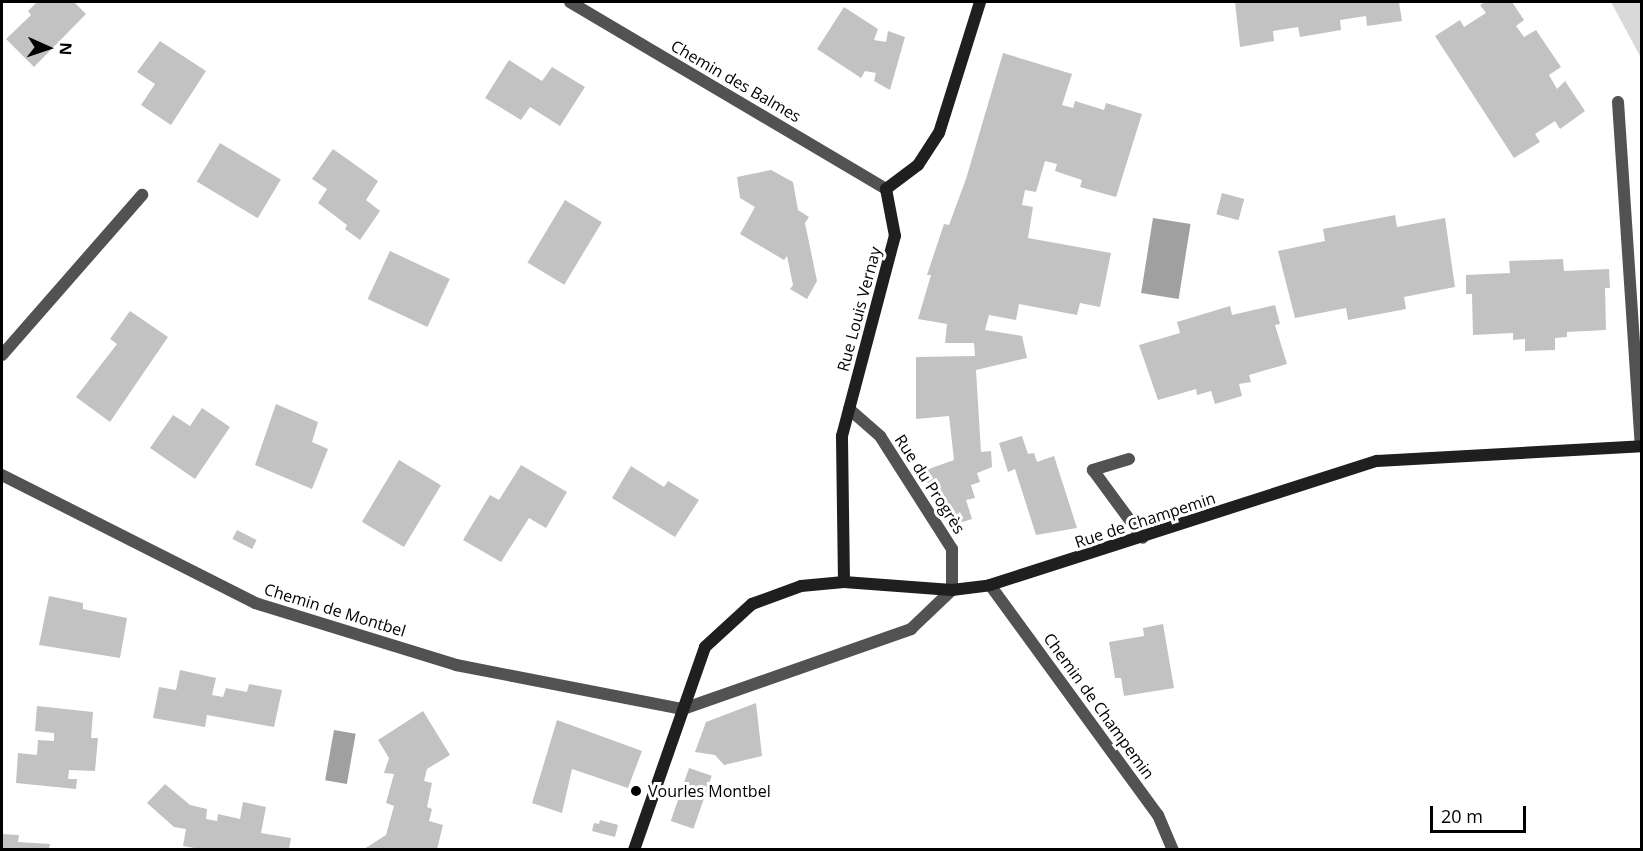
<!DOCTYPE html>
<html>
<head>
<meta charset="utf-8">
<style>
	body { margin:0 }
	#map { position:relative; width:1643px; height:851px; overflow:hidden; background:#fff; font-family:"Open Sans",sans-serif }
	div>[style] { position:absolute }
	.green>* { inset:0; background:#d9d9d9 }
	.water>* { inset:0; background:#a0a0a0; transform-origin:0 0 }
	.building>* { inset:0; background:#c2c2c2; transform-origin:0 0 }
	.lane>* { height:12px; margin:-6px; padding:0 6px; transform-origin:6px; border-radius:6px; background:#525252 }
	.street>* { height:12px; margin:-6px; padding:0 6px; transform-origin:6px; border-radius:6px; background:#525252 }
	.secondary>* { height:12px; margin:-6px; padding:0 6px; transform-origin:6px; border-radius:6px; background:#1f1f1f }
	.dots>* { width:16px; height:16px; translate:-50% -50%; box-sizing:border-box; border:3px solid #fff; border-radius:50% }
	span { translate:-50% -50%; white-space:nowrap; text-align:center; line-height:1.15; -webkit-text-stroke:6px #fff; paint-order:stroke }
	.street-label { font-size:16px; color:#000 }
	.poi-label { font-size:16px; color:#000 }
	.left { translate:0 -50%; text-align:left }
	.frame { position:absolute; inset:0; border:3px solid #000; pointer-events:none }
	.north { position:absolute; left:18px; top:18px; width:60px; height:60px; -webkit-text-stroke:4px #fff; paint-order:stroke; rotate:93deg; font-size:16px; font-weight:700; line-height:24px; text-align:center; color:#000 }
	.north::after { content:''; display:block; margin:auto; width:21px; height:27px; background:#000; clip-path:polygon(50% 0,100% 100%,50% 72%,0 100%) }
	.scale { position:absolute; left:1430px; top:806px; width:96px; height:27px; box-sizing:border-box; border:3px solid #000; border-top:0; padding-left:8px; font-size:18px; line-height:21px; white-space:nowrap; color:#000; -webkit-text-stroke:4px #fff; paint-order:stroke }
</style>
</head>
<body>
<div id="map">
	<div class="green">
		<i style="clip-path:polygon(1611px 2px,1641px 2px,1641px 58px)"></i>
	</div>
	<div class="water">
		<i style="left:1153px;top:218px;width:38px;height:76px;rotate:9deg"></i>
		<i style="left:334px;top:730px;width:22px;height:51px;rotate:10deg"></i>
	</div>
	<div class="building">
		<i style="clip-path:polygon(37px 2px,74px 2px,86px 14px,34px 67px,6px 39px,31px 15px,28px 11px)"></i>
		<i style="clip-path:polygon(1235px 2px,1399px 2px,1402px 21px,1367px 26px,1366px 16px,1340px 20px,1341px 30px,1300px 37px,1298px 27px,1273px 31px,1274px 41px,1240px 47px)"></i>
		<i style="clip-path:polygon(1486px 2px,1512px 2px,1524px 20px,1516px 26px,1524px 37px,1536px 30px,1561px 67px,1549px 75px,1557px 89px,1565px 81px,1585px 111px,1560px 129px,1555px 121px,1535px 134px,1540px 142px,1514px 158px,1435px 36px,1460px 20px,1464px 27px,1486px 13px,1480px 5px)"></i>
		<i style="clip-path:polygon(844px 7px,878px 29px,874px 40px,886px 42px,888px 31px,905px 37px,890px 90px,874px 81px,876px 73px,865px 71px,861px 78px,817px 49px)"></i>
		<i style="clip-path:polygon(160px 41px,206px 71px,171px 125px,141px 105px,155px 84px,137px 72px)"></i>
		<i style="clip-path:polygon(1003px 53px,1072px 74px,1062px 105px,1073px 108px,1075px 101px,1104px 110px,1106px 103px,1142px 114px,1116px 197px,1080px 187px,1082px 180px,1055px 171px,1057px 164px,1045px 161px,1036px 192px,1025px 190px,1022px 205px,1033px 207px,1028px 238px,1111px 253px,1100px 307px,1080px 303px,1077px 315px,1019px 304px,1016px 320px,989px 315px,985px 330px,1022px 336px,1027px 358px,976px 370px,981px 452px,991px 451px,992px 467px,977px 473px,980px 482px,971px 485px,975px 498px,966px 500px,972px 519px,956px 524px,920px 472px,954px 460px,949px 416px,916px 419px,916px 357px,975px 356px,974px 343px,945px 343px,947px 324px,918px 319px,931px 275px,927px 275px,944px 224px,949px 225px,966px 179px)"></i>
		<i style="clip-path:polygon(509px 60px,542px 81px,552px 67px,585px 87px,560px 126px,530px 107px,521px 120px,485px 98px)"></i>
		<i style="left:220px;top:143px;width:71px;height:45px;rotate:31deg"></i>
		<i style="clip-path:polygon(333px 149px,378px 181px,366px 200px,380px 211px,360px 240px,345px 229px,347px 225px,318px 203px,327px 189px,312px 179px)"></i>
		<i style="clip-path:polygon(771px 170px,793px 182px,798px 210px,809px 217px,805px 223px,817px 281px,807px 299px,790px 289px,793px 285px,787px 256px,784px 260px,740px 234px,755px 207px,740px 198px,737px 177px)"></i>
		<i style="left:1222px;top:193px;width:23px;height:22px;rotate:15deg"></i>
		<i style="left:565px;top:200px;width:43px;height:73px;rotate:31deg"></i>
		<i style="clip-path:polygon(1395px 215px,1397px 227px,1445px 218px,1455px 287px,1404px 297px,1406px 309px,1348px 320px,1346px 308px,1295px 318px,1278px 251px,1325px 241px,1323px 229px)"></i>
		<i style="left:390px;top:251px;width:66px;height:53px;rotate:25deg"></i>
		<i style="clip-path:polygon(1563px 259px,1564px 271px,1609px 269px,1610px 288px,1605px 288px,1606px 330px,1567px 332px,1567px 337px,1555px 338px,1555px 350px,1525px 351px,1525px 339px,1513px 340px,1513px 333px,1473px 335px,1472px 294px,1466px 294px,1466px 275px,1510px 273px,1509px 261px)"></i>
		<i style="clip-path:polygon(1275px 305px,1280px 324px,1275px 325px,1287px 364px,1249px 375px,1251px 382px,1239px 384px,1242px 396px,1215px 404px,1211px 391px,1197px 395px,1196px 389px,1158px 400px,1139px 345px,1180px 333px,1177px 322px,1230px 306px,1232px 315px)"></i>
		<i style="clip-path:polygon(130px 311px,168px 337px,110px 422px,76px 397px,117px 344px,110px 339px)"></i>
		<i style="clip-path:polygon(276px 404px,318px 422px,312px 442px,328px 449px,312px 489px,255px 465px)"></i>
		<i style="clip-path:polygon(202px 408px,230px 427px,195px 479px,150px 448px,173px 415px,190px 426px)"></i>
		<i style="clip-path:polygon(1022px 436px,1028px 454px,1034px 453px,1037px 462px,1054px 456px,1077px 528px,1036px 535px,1015px 469px,1008px 472px,999px 443px)"></i>
		<i style="left:399px;top:460px;width:49px;height:72px;rotate:31deg"></i>
		<i style="clip-path:polygon(521px 465px,567px 492px,546px 528px,529px 518px,501px 562px,463px 540px,490px 495px,499px 500px)"></i>
		<i style="clip-path:polygon(631px 466px,664px 487px,668px 481px,699px 500px,675px 537px,612px 498px)"></i>
		<i style="left:237px;top:530px;width:22px;height:10px;rotate:27deg"></i>
		<i style="clip-path:polygon(49px 596px,83px 603px,83px 609px,127px 618px,120px 658px,39px 645px)"></i>
		<i style="clip-path:polygon(1163px 624px,1174px 688px,1124px 696px,1121px 678px,1115px 678px,1109px 642px,1144px 636px,1143px 628px)"></i>
		<i style="clip-path:polygon(180px 670px,216px 678px,212px 695px,223px 697px,226px 688px,247px 692px,249px 684px,282px 690px,274px 727px,207px 715px,205px 727px,153px 718px,159px 687px,176px 690px)"></i>
		<i style="clip-path:polygon(756px 703px,762px 756px,724px 765px,715px 755px,695px 752px,706px 722px)"></i>
		<i style="clip-path:polygon(37px 706px,93px 712px,91px 738px,98px 738px,95px 771px,69px 770px,68px 779px,77px 779px,76px 789px,16px 783px,18px 753px,37px 755px,38px 740px,54px 741px,54px 733px,35px 731px)"></i>
		<i style="clip-path:polygon(423px 711px,450px 755px,427px 769px,424px 781px,432px 783px,427px 807px,432px 809px,429px 821px,443px 825px,437px 849px,364px 849px,386px 835px,394px 806px,386px 803px,394px 774px,384px 773px,389px 758px,378px 740px)"></i>
		<i style="clip-path:polygon(557px 720px,642px 751px,628px 788px,572px 769px,562px 813px,532px 803px)"></i>
		<i style="left:689px;top:768px;width:24px;height:56px;rotate:19deg"></i>
		<i style="clip-path:polygon(165px 784px,190px 805px,207px 809px,206px 819px,217px 821px,218px 814px,240px 819px,243px 802px,266px 807px,261px 833px,291px 838px,289px 849px,200px 849px,183px 846px,186px 829px,174px 827px,147px 803px)"></i>
		<i style="clip-path:polygon(600px 820px,618px 825px,615px 837px,592px 831px,594px 823px,599px 824px)"></i>
		<i style="clip-path:polygon(2px 834px,19px 835px,18px 842px,50px 844px,49px 849px,2px 849px)"></i>
	</div>
	<div class="lane">
		<i style="left:1618px;top:102px;width:345px;rotate:86.2deg"></i>
		<i style="left:1129px;top:459px;width:38px;rotate:163deg"></i>
		<i style="left:1093px;top:470px;width:84px;rotate:53.7deg"></i>
	</div>
	<div class="street">
		<i style="left:570px;top:2px;width:367px;rotate:30.6deg"></i>
		<i style="left:2px;top:355px;width:213px;rotate:-48.8deg"></i>
		<i style="left:2px;top:475px;width:284px;rotate:26.8deg"></i>
		<i style="left:255px;top:603px;width:210px;rotate:17.1deg"></i>
		<i style="left:456px;top:665px;width:231px;rotate:11deg"></i>
		<i style="left:683px;top:709px;width:242px;rotate:-19.3deg"></i>
		<i style="left:911px;top:629px;width:57px;rotate:-43.6deg"></i>
		<i style="left:952px;top:590px;width:41px;rotate:-90deg"></i>
		<i style="left:952px;top:549px;width:134px;rotate:-122.5deg"></i>
		<i style="left:880px;top:436px;width:41px;rotate:-138.9deg"></i>
		<i style="left:990px;top:585px;width:285px;rotate:53.9deg"></i>
		<i style="left:1158px;top:815px;width:38px;rotate:67deg"></i>
	</div>
	<div class="secondary">
		<i style="left:844px;top:582px;width:146px;rotate:-90.8deg"></i>
		<i style="left:842px;top:436px;width:207px;rotate:-75.2deg"></i>
		<i style="left:895px;top:236px;width:48px;rotate:-100.8deg"></i>
		<i style="left:886px;top:189px;width:40px;rotate:-37deg"></i>
		<i style="left:918px;top:165px;width:38px;rotate:-57deg"></i>
		<i style="left:939px;top:133px;width:137px;rotate:-72.6deg"></i>
		<i style="left:634px;top:850px;width:215px;rotate:-70.7deg"></i>
		<i style="left:705px;top:647px;width:64px;rotate:-42.5deg"></i>
		<i style="left:752px;top:604px;width:52px;rotate:-20.2deg"></i>
		<i style="left:801px;top:586px;width:43px;rotate:-5.3deg"></i>
		<i style="left:844px;top:582px;width:108px;rotate:4.2deg"></i>
		<i style="left:952px;top:590px;width:38px;rotate:-7deg"></i>
		<i style="left:990px;top:585px;width:406px;rotate:-17.8deg"></i>
		<i style="left:1377px;top:461px;width:265px;rotate:-3.2deg"></i>
	</div>
	<div class="dots">
		<i style="left:636px;top:791px;background:#000"></i>
	</div>
	<div class="street-label">
		<span style="left:736px;top:81px;rotate:30deg">Chemin des Balmes</span>
		<span style="left:859px;top:309px;rotate:-75deg">Rue Louis Vernay</span>
		<span style="left:930px;top:484px;rotate:57deg">Rue du Progrès</span>
		<span style="left:1145px;top:520px;rotate:-18deg">Rue de Champemin</span>
		<span style="left:335px;top:610px;rotate:17deg">Chemin de Montbel</span>
		<span style="left:1099px;top:706px;rotate:54deg">Chemin de Champemin</span>
	</div>
	<div class="poi-label">
		<span class="left" style="left:648px;top:791px">Vourles Montbel</span>
	</div>
	<div class="frame"></div>
	<div class="north">N</div>
	<div class="scale">20 m</div>
</div>
</body>
</html>
